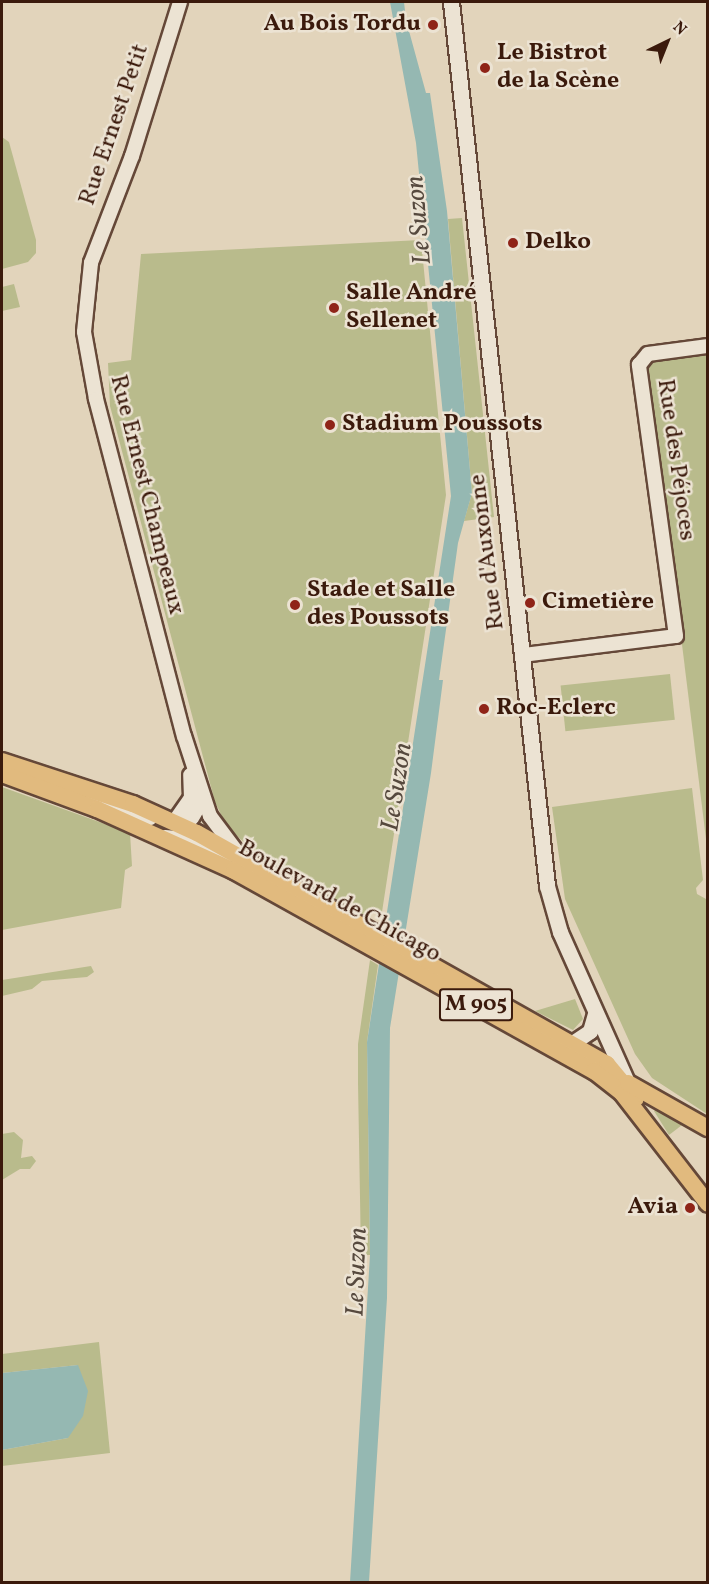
<!DOCTYPE html>
<html>
<head>
<meta charset="utf-8">
<style>
	body { margin:0 }
	#map { position:relative; width:709px; height:1584px; overflow:hidden; background:#e2d4bb; font-family:Vollkorn,serif }
	div>[style] { position:absolute }
	.green>* { inset:0; background:#b9bb8c; transform-origin:0 0 }
	.water>* { inset:0; background:#95b8b2 }
	.roads { filter:drop-shadow(2px 0 #654838) drop-shadow(-2px 0 #654838) drop-shadow(0 2px #654838) drop-shadow(0 -2px #654838) }
	.tertiary>* { height:14px; margin:-7px; padding:0 7px; transform-origin:7px; border-radius:7px; background:#ece3d3 }
	.secondary>* { height:15px; margin:-7.5px; padding:0 7.5px; transform-origin:7.5px; border-radius:7.5px; background:#ece3d3 }
	.primary>* { height:16px; margin:-8px; padding:0 8px; transform-origin:8px; border-radius:8px; background:#e1ba7e }
	.dots>* { width:16px; height:16px; translate:-50% -50%; box-sizing:border-box; border:3px solid #ece3d3; border-radius:50% }
	span { translate:-50% -50%; white-space:nowrap; text-align:center; line-height:1.15; -webkit-text-stroke:5px #ece3d3; paint-order:stroke }
	.shield-label span { padding:2px 4px; background:#ece3d3; border:2px solid; border-radius:4px; -webkit-text-stroke-width:0 }
	.shield-label { font-size:22px; color:#3b1a0c; font-weight:700 }
	.poi-label { font-size:24px; color:#3b1a0c; font-weight:700 }
	.right { translate:-100% -50%; text-align:right }
	.left { translate:0 -50%; text-align:left }
	.street-label { font-size:24px; color:#3b1a0c }
	.water-label { font-size:26px; color:#56493e; font-style:italic }
	.frame { position:absolute; inset:0; border:3px solid #3b1a0c; pointer-events:none }
	.north { position:absolute; left:637px; top:12px; width:60px; height:60px; -webkit-text-stroke:4px #ece3d3; paint-order:stroke; rotate:43deg; font-size:16px; font-weight:700; line-height:24px; text-align:center; color:#3b1a0c }
	.north::after { content:''; display:block; margin:auto; width:21px; height:27px; background:#3b1a0c; clip-path:polygon(50% 0,100% 100%,50% 72%,0 100%) }
</style>
</head>
<body>
<div id="map">
	<div class="green">
		<i style="clip-path:polygon(2px 137px,9px 142px,36px 240px,36px 253px,28px 262px,2px 269px)"></i>
		<i style="clip-path:polygon(462px 218px,494px 517px,464px 521px,472px 493px,448px 219px)"></i>
		<i style="clip-path:polygon(421px 240px,446px 495px,382px 912px,371px 908px,362px 915px,261px 859px,226px 825px,215px 802px,110px 406px,108px 363px,131px 360px,141px 254px)"></i>
		<i style="clip-path:polygon(14px 284px,20px 307px,2px 311px,2px 287px)"></i>
		<i style="clip-path:polygon(707px 355px,707px 847px,648px 369px,654px 362px)"></i>
		<i style="left:670px;top:674px;width:46px;height:110px;rotate:84deg"></i>
		<i style="clip-path:polygon(2px 787px,130px 833px,132px 866px,125px 870px,121px 908px,2px 930px)"></i>
		<i style="clip-path:polygon(692px 788px,703px 880px,696px 888px,697px 894px,706px 899px,708px 912px,707px 1114px,652px 1078px,635px 1054px,565px 899px,552px 807px)"></i>
		<i style="clip-path:polygon(370px 960px,378px 965px,367px 1042px,370px 1255px,361px 1255px,358px 1083px,358px 1044px)"></i>
		<i style="clip-path:polygon(91px 966px,94px 972px,87px 977px,42px 981px,32px 989px,2px 996px,2px 980px)"></i>
		<i style="clip-path:polygon(575px 999px,583px 1019px,573px 1030px,535px 1011px)"></i>
		<i style="clip-path:polygon(658px 1107px,686px 1122px,669px 1135px,654px 1111px)"></i>
		<i style="clip-path:polygon(14px 1132px,23px 1140px,21px 1158px,32px 1156px,36px 1161px,30px 1169px,20px 1169px,2px 1180px,2px 1134px)"></i>
		<i style="clip-path:polygon(99px 1342px,110px 1453px,2px 1466px,2px 1450px,68px 1438px,78px 1365px,2px 1373px,2px 1354px)"></i>
	</div>
	<div class="water">
		<i style="clip-path:polygon(390px 2px,404px 2px,406px 20px,426px 93px,430px 93px,447px 211px,472px 493px,458px 543px,439px 680px,443px 680px,431px 773px,390px 1028px,387px 1298px,369px 1582px,350px 1582px,370px 1255px,367px 1042px,451px 496px,416px 143px)"></i>
		<i style="clip-path:polygon(78px 1365px,88px 1391px,83px 1416px,68px 1438px,2px 1450px,2px 1373px)"></i>
	</div>
	<div class="roads">
		<div class="tertiary">
			<i style="left:180px;top:2px;width:161px;rotate:107.3deg"></i>
			<i style="left:132px;top:156px;width:115px;rotate:111deg"></i>
			<i style="left:91px;top:263px;width:69px;rotate:95.8deg"></i>
			<i style="left:84px;top:332px;width:68px;rotate:79.8deg"></i>
			<i style="left:96px;top:399px;width:348px;rotate:75.4deg"></i>
			<i style="left:184px;top:736px;width:84px;rotate:72deg"></i>
			<i style="left:210px;top:816px;width:45px;rotate:53.1deg"></i>
			<i style="left:523px;top:655px;width:154px;rotate:-7.1deg"></i>
			<i style="left:676px;top:636px;width:274px;rotate:-97.8deg"></i>
			<i style="left:639px;top:365px;width:14px;rotate:-51deg"></i>
			<i style="left:648px;top:354px;width:61px;rotate:-7.6deg"></i>
			<i style="left:92px;top:801px;width:61px;rotate:16.1deg"></i>
			<i style="left:173px;top:822px;width:19px;rotate:-12deg"></i>
			<i style="left:192px;top:818px;width:22px;rotate:-60deg"></i>
			<i style="left:174px;top:822px;width:29px;rotate:-55deg"></i>
			<i style="left:191px;top:798px;width:23px;rotate:-92deg"></i>
			<i style="left:165px;top:837px;width:22px;rotate:5deg"></i>
			<i style="left:187px;top:839px;width:43px;rotate:23deg"></i>
		</div>
		<div class="secondary">
			<i style="left:451px;top:2px;width:889px;rotate:83.8deg"></i>
			<i style="left:547px;top:886px;width:48px;rotate:74.2deg"></i>
			<i style="left:560px;top:932px;width:164px;rotate:65.9deg"></i>
			<i style="left:571px;top:1044px;width:23px;rotate:-34deg"></i>
			<i style="left:590px;top:1031px;width:19px;rotate:-74deg"></i>
		</div>
		<div class="primary">
			<i style="left:2px;top:761px;width:138px;rotate:18.2deg"></i>
			<i style="left:133px;top:804px;width:70px;rotate:24.4deg"></i>
			<i style="left:197px;top:833px;width:471px;rotate:29.4deg"></i>
			<i style="left:607px;top:1064px;width:45px;rotate:50.4deg"></i>
			<i style="left:2px;top:774px;width:101px;rotate:20.2deg"></i>
			<i style="left:97px;top:809px;width:150px;rotate:24.3deg"></i>
			<i style="left:234px;top:871px;width:412px;rotate:29.1deg"></i>
			<i style="left:594px;top:1071px;width:36px;rotate:38deg"></i>
			<i style="left:622px;top:1093px;width:140px;rotate:52.2deg"></i>
			<i style="left:628px;top:1083px;width:92px;rotate:29.4deg"></i>
		</div>
	</div>
	<div class="dots">
		<i style="left:433px;top:25px;background:#8f2418"></i>
		<i style="left:485px;top:68px;background:#8f2418"></i>
		<i style="left:513px;top:243px;background:#8f2418"></i>
		<i style="left:334px;top:308px;background:#8f2418"></i>
		<i style="left:330px;top:425px;background:#8f2418"></i>
		<i style="left:530px;top:603px;background:#8f2418"></i>
		<i style="left:295px;top:605px;background:#8f2418"></i>
		<i style="left:484px;top:709px;background:#8f2418"></i>
		<i style="left:690px;top:1208px;background:#8f2418"></i>
	</div>
	<div class="shield-label">
		<span style="left:476px;top:1005px">M 905</span>
	</div>
	<div class="poi-label">
		<span class="right" style="left:421px;top:25px">Au Bois Tordu</span>
		<span class="left" style="left:497px;top:68px">Le Bistrot<br>de la Scène</span>
		<span class="left" style="left:525px;top:243px">Delko</span>
		<span class="left" style="left:346px;top:308px">Salle André<br>Sellenet</span>
		<span class="left" style="left:342px;top:425px">Stadium Poussots</span>
		<span class="left" style="left:307px;top:605px">Stade et Salle<br>des Poussots</span>
		<span class="left" style="left:542px;top:603px">Cimetière</span>
		<span class="left" style="left:496px;top:709px">Roc-Eclerc</span>
		<span class="right" style="left:678px;top:1208px">Avia</span>
	</div>
	<div class="street-label">
		<span style="left:115px;top:125px;rotate:-71deg">Rue Ernest Petit</span>
		<span style="left:675px;top:460px;rotate:82deg">Rue des Péjoces</span>
		<span style="left:146px;top:495px;rotate:76deg">Rue Ernest Champeaux</span>
		<span style="left:488px;top:552px;rotate:-97deg">Rue d'Auxonne</span>
		<span style="left:339px;top:902px;rotate:29deg">Boulevard de Chicago</span>
	</div>
	<div class="water-label">
		<span style="left:420px;top:220px;rotate:-95deg">Le Suzon</span>
		<span style="left:398px;top:787px;rotate:-81deg">Le Suzon</span>
		<span style="left:358px;top:1272px;rotate:-88deg">Le Suzon</span>
	</div>
	<div class="frame"></div>
	<div class="north">N</div>
</div>
</body>
</html>
